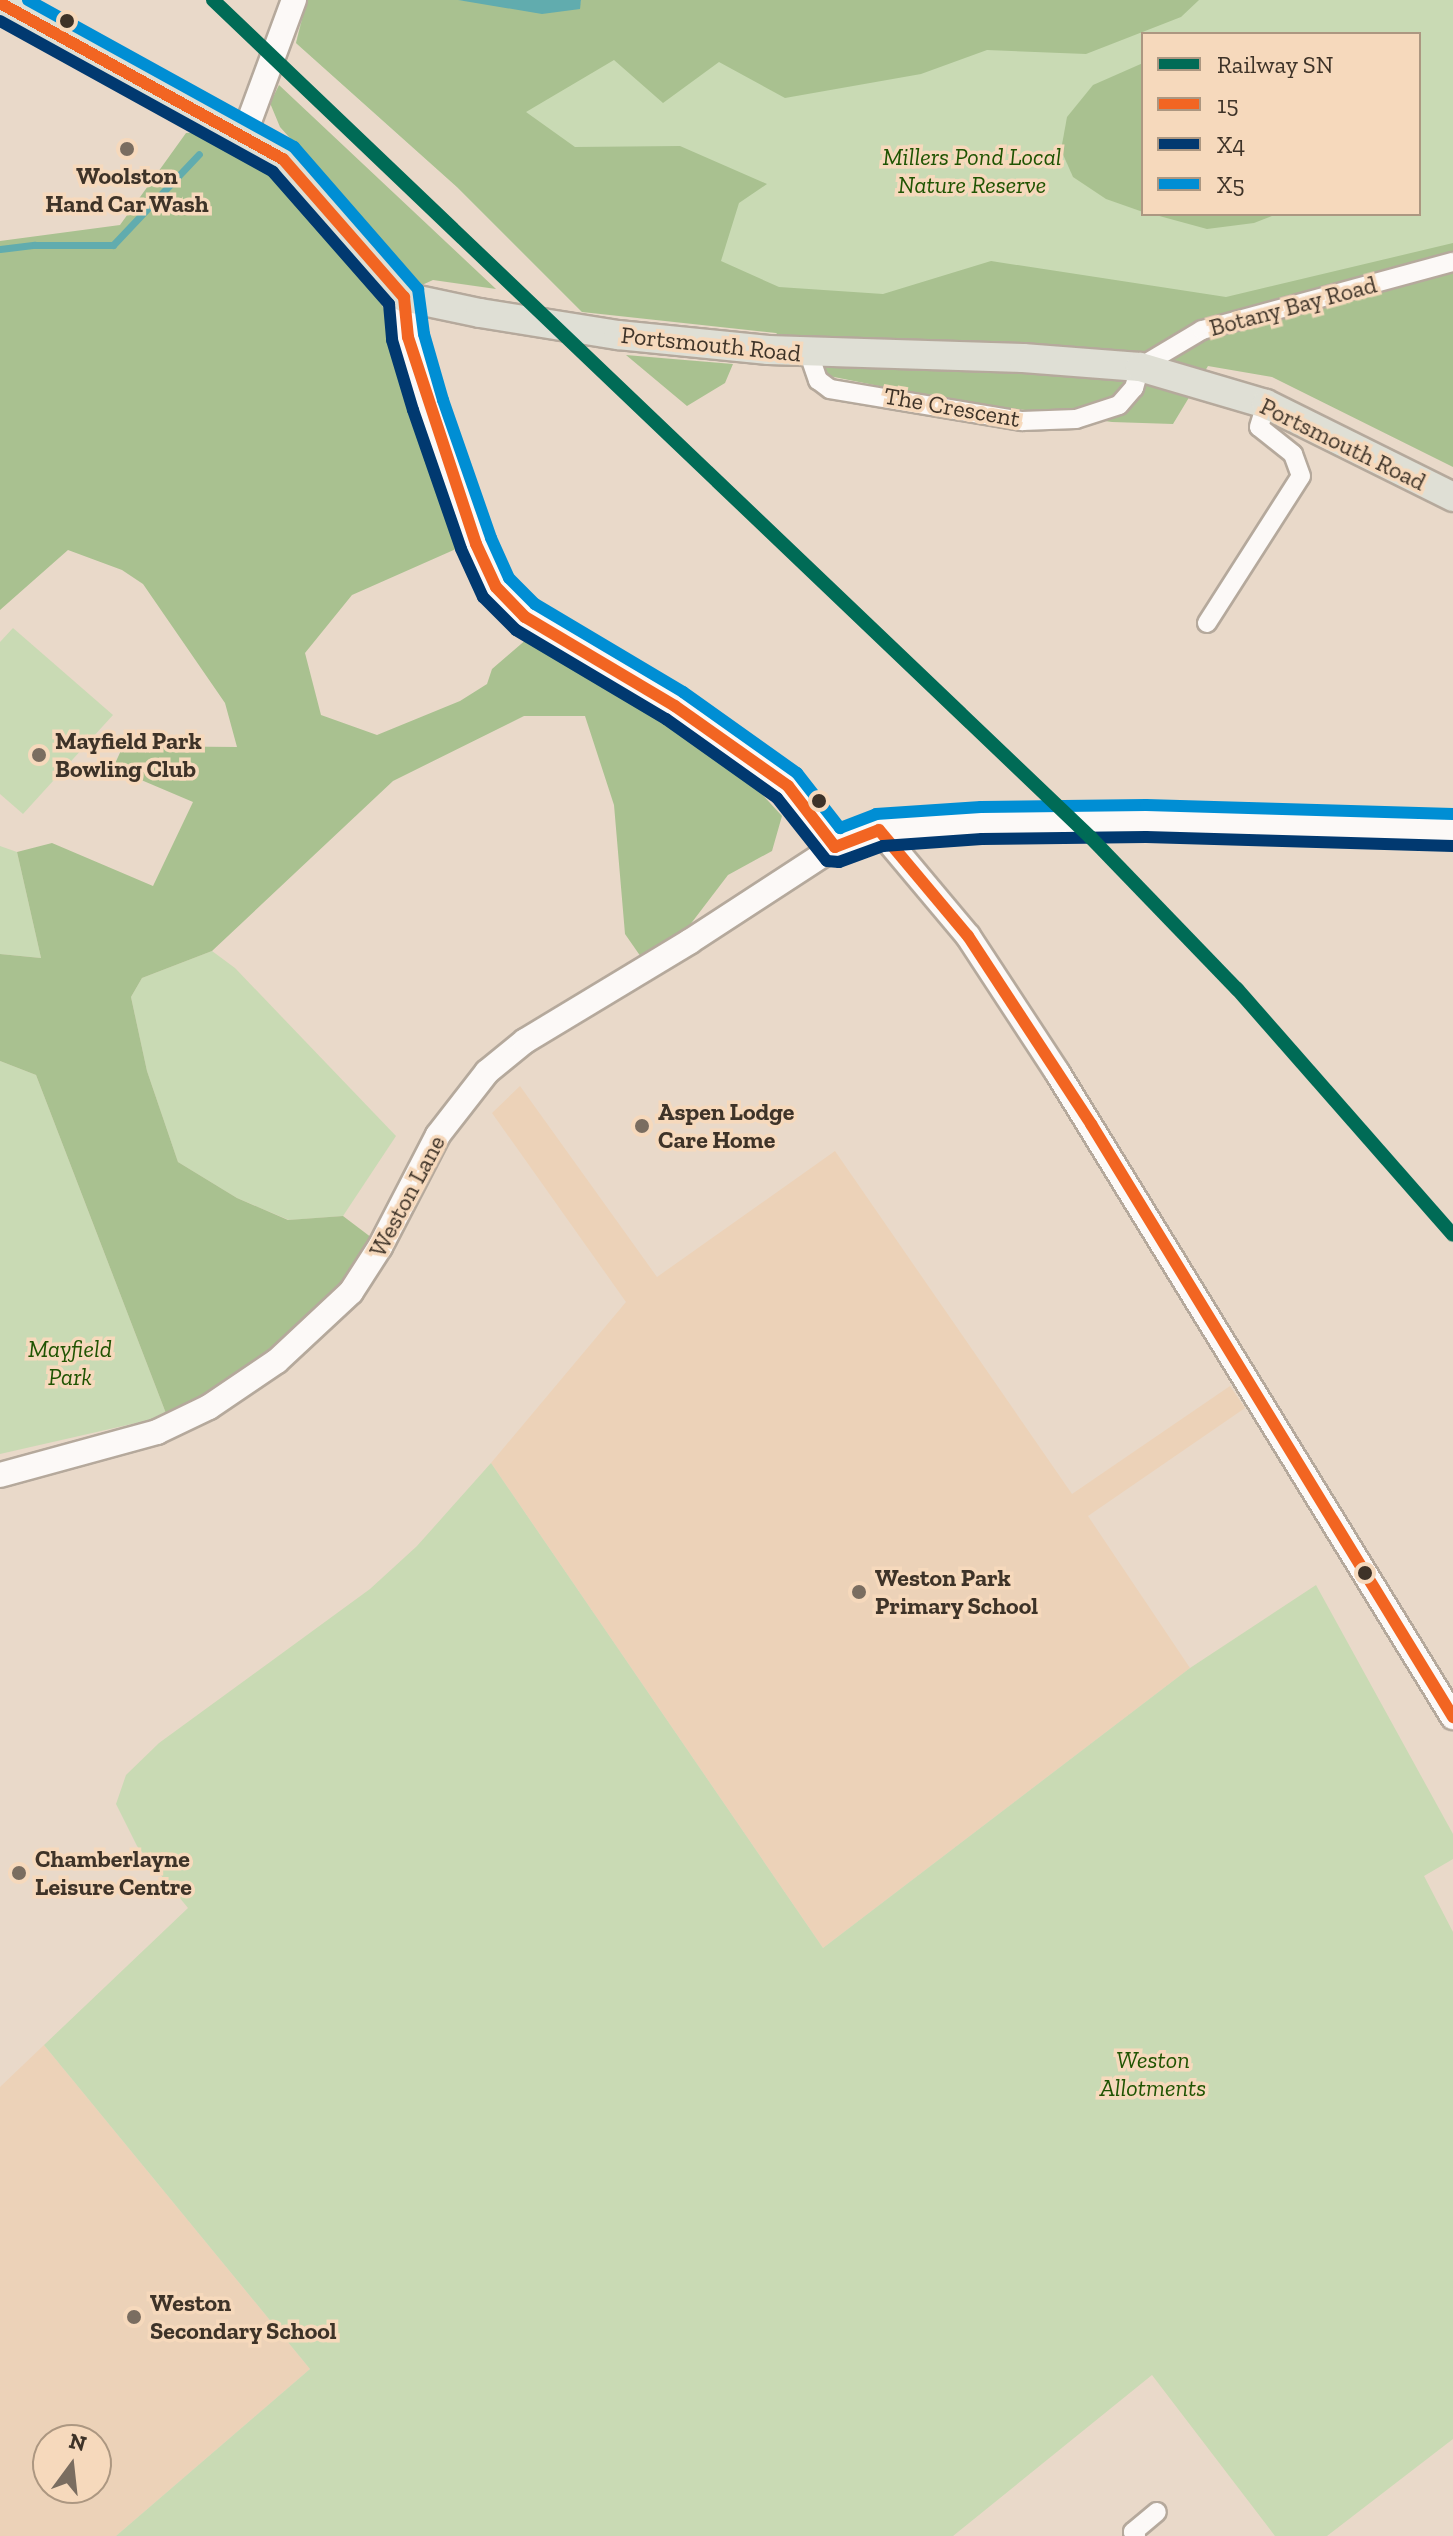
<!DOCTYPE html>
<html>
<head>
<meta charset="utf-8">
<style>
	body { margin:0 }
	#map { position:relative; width:1453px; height:2536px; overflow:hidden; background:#e9d9c9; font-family:"Zilla Slab",serif }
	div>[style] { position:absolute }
	.built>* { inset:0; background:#ecd2b8 }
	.green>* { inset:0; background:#c9dab4 }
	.forest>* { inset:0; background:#a9c190 }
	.water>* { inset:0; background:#61acae }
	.stream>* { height:7px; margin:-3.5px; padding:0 3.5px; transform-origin:3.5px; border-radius:3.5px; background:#61acae }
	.roads { filter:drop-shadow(2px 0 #b5a99c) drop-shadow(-2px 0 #b5a99c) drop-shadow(0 2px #b5a99c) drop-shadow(0 -2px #b5a99c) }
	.street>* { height:18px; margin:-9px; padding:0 9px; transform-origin:9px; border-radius:9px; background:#fcf9f7 }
	.secondary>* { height:24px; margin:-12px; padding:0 12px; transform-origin:12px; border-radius:12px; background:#fcf9f7 }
	.primary>* { height:28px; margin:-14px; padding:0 14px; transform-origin:14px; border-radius:14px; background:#dfdfd5 }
	.bus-1>* { height:12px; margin:-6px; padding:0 6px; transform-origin:6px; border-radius:6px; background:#f26522 }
	.bus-2>* { height:12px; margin:-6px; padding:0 6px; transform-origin:6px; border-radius:6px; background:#013970 }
	.bus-3>* { height:12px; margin:-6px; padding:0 6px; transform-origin:6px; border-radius:6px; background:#008ed4 }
	.rail-1>* { height:14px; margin:-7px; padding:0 7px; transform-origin:7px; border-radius:7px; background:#006b56 }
	.dots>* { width:22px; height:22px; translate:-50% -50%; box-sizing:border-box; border:4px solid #f6d9bc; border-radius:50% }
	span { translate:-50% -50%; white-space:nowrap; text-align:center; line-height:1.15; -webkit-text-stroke:7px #f6d9bc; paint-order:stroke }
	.park-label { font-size:24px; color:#1f5402; font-style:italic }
	.poi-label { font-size:24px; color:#3e3328; font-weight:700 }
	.left { translate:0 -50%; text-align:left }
	.street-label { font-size:24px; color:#3e3328 }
	.legend { position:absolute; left:1141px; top:32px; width:280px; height:184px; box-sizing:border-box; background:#f6d9bc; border:2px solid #ac9781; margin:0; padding:10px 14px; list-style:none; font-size:24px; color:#3e3328 }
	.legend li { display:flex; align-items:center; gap:16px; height:40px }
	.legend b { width:40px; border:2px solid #ac9781 }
	.north { position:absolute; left:32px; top:2424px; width:80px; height:80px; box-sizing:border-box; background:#f6d9bc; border:2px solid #ac9781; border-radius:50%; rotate:15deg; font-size:22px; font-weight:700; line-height:32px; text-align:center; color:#3e3328 }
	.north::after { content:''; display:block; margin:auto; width:28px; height:36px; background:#7a6d60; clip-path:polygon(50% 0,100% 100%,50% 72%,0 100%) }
</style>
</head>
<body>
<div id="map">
	<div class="built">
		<i style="clip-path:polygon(520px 1086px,657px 1277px,835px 1151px,1072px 1494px,1230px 1386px,1245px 1408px,1088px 1516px,1190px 1668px,823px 1948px,491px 1463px,626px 1302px,492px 1113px)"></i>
		<i style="clip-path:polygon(evenodd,44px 2045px,310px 2369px,116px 2536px,0 2536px,0 2087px,44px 2045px,48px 2440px,96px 2440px,96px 2488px,48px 2488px,48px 2440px)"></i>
	</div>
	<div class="green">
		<i style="clip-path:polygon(evenodd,306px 0,1453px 0,1453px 250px,1237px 303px,582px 312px,457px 187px,296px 43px,306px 0,1143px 34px,1419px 34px,1419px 214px,1143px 214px,1143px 34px)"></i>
		<i style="clip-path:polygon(13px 628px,113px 715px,23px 814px,0 794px,0 642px)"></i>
		<i style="clip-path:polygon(0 846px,17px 852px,41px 958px,0 954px)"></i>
		<i style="clip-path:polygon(212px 951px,235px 968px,396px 1136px,343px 1216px,289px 1220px,237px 1198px,178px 1162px,147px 1071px,131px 997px,142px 978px)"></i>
		<i style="clip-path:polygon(0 1061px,36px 1075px,167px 1416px,0 1454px)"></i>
		<i style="clip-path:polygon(491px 1463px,823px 1948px,1190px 1668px,1316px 1585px,1453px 1834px,1453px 1859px,1424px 1876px,1453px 1932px,1453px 2439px,1327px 2536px,1275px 2536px,1152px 2375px,953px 2536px,116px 2536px,310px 2369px,44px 2045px,188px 1908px,137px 1846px,116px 1804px,126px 1775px,159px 1743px,370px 1589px,417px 1546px)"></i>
	</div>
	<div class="forest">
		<i style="clip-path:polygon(307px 0,458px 0,579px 9px,581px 0,1199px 0,1181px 17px,1086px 54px,987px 50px,921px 74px,785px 98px,719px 62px,663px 103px,614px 60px,526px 112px,575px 147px,680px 146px,767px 184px,739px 203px,721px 261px,779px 287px,883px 294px,991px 261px,1226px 297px,1453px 243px,1453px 467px,1272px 377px,1208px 366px,1173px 424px,1112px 422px,944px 399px,829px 376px,776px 333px,582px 312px,457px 187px,296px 43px)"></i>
		<i style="clip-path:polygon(1143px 63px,1143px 212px,1106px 199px,1073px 177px,1061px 150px,1067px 117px,1093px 85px)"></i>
		<i style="clip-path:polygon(279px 85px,496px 289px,433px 280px,422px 285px,280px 127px,270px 103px)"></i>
		<i style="clip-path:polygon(218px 131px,279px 173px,380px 285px,382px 305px,408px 363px,465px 545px,352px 595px,305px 653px,321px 715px,377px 735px,460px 701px,487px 684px,492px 669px,535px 632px,651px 705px,738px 768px,782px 816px,772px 851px,728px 875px,683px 934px,641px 957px,625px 934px,614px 805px,585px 716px,524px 716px,393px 781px,212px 951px,142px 978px,131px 997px,147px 1071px,178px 1162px,237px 1198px,288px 1220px,343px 1216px,376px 1241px,313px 1318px,269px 1357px,167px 1416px,36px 1075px,0 1061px,0 954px,41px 958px,17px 852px,52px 843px,153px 886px,193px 802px,113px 768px,123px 746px,237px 747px,225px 703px,143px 584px,122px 570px,68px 550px,0 610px,0 241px,120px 225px,186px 133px)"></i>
		<i style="clip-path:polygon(1152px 214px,1277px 214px,1254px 223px,1207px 229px)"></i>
		<i style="clip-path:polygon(626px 355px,673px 359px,733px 364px,725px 383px,687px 406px)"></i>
	</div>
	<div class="water">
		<i style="clip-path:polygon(458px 0,581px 0,580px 9px,542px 14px)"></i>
	</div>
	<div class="stream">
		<i style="left:0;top:249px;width:35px;rotate:-7deg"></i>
		<i style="left:35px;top:245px;width:78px"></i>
		<i style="left:113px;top:245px;width:125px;rotate:-46.6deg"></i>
	</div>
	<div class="roads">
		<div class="street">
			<i style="left:809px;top:354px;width:28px;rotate:71deg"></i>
			<i style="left:818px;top:380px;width:15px;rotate:37deg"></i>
			<i style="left:830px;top:389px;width:195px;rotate:9.5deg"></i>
			<i style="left:1022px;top:421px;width:54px;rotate:-2.1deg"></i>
			<i style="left:1076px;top:419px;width:45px;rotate:-18deg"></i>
			<i style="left:1119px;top:405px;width:23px;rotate:-49deg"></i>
			<i style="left:1134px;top:388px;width:22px;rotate:-74deg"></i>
			<i style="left:1140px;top:367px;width:72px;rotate:-30.8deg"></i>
			<i style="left:1202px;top:330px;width:260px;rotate:-15.2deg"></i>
			<i style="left:1207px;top:623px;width:174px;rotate:-57.4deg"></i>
			<i style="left:1301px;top:476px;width:23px;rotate:-110deg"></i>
			<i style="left:1293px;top:454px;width:43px;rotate:-141.5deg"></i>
			<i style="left:1259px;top:427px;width:24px;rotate:-73deg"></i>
			<i style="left:1136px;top:2536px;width:5px;rotate:-127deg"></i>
			<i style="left:1133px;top:2532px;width:31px;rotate:-40deg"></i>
		</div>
		<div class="secondary">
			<i style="left:244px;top:135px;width:144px;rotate:-69.7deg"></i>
			<i style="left:404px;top:297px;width:40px;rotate:84.3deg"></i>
			<i style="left:408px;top:337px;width:71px;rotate:73.6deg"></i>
			<i style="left:428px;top:405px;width:147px;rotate:70.9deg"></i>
			<i style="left:476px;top:544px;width:47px;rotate:65.1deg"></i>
			<i style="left:496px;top:587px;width:42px;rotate:46deg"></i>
			<i style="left:525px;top:617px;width:174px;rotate:30.7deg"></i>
			<i style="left:675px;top:706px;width:138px;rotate:35.3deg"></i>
			<i style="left:788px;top:786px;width:77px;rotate:52.4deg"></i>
			<i style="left:879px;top:830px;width:138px;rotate:50deg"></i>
			<i style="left:968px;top:936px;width:163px;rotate:56.8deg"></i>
			<i style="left:1057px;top:1072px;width:757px;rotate:58.45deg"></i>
			<i style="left:0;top:1475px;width:163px;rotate:-15.3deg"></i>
			<i style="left:157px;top:1432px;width:58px;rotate:-25.7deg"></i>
			<i style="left:209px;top:1407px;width:82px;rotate:-34.1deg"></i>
			<i style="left:277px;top:1361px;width:101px;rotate:-43deg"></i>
			<i style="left:351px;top:1292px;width:54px;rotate:-57.2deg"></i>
			<i style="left:380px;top:1247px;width:126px;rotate:-62.6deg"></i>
			<i style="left:438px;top:1135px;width:80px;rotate:-52.1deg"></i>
			<i style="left:487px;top:1072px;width:49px;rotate:-39.2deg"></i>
			<i style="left:525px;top:1041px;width:192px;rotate:-31.1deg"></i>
			<i style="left:689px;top:942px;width:174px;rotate:-33.1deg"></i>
			<i style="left:835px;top:847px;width:47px;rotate:-21.1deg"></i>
			<i style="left:879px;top:830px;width:102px;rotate:-3.9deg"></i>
			<i style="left:981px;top:823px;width:165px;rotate:-0.7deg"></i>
			<i style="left:1146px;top:821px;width:307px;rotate:1.7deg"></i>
		</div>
		<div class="primary">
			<i style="left:0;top:3px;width:308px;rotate:28.5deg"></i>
			<i style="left:271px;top:150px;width:198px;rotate:47.9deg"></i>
			<i style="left:404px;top:297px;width:78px;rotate:11.9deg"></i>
			<i style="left:480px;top:313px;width:140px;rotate:9.1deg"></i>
			<i style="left:618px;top:335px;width:151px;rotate:5.7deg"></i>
			<i style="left:768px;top:350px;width:255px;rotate:1.8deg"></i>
			<i style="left:1023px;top:358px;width:117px;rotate:4.4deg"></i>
			<i style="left:1140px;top:367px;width:131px;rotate:16.4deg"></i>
			<i style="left:1266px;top:404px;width:209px;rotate:26.4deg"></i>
		</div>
	</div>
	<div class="bus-1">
		<i style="left:0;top:3px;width:323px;rotate:28.9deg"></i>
		<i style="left:283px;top:159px;width:184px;rotate:48.8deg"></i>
		<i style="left:404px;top:297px;width:40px;rotate:84.3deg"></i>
		<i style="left:408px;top:337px;width:218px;rotate:71.8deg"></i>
		<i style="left:476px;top:544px;width:47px;rotate:65.1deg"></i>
		<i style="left:496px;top:587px;width:42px;rotate:46deg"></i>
		<i style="left:525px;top:617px;width:174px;rotate:30.7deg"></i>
		<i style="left:675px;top:706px;width:138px;rotate:35.3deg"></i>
		<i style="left:788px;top:786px;width:77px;rotate:52.4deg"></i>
		<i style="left:835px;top:847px;width:47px;rotate:-21.1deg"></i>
		<i style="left:879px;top:830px;width:138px;rotate:50deg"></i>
		<i style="left:968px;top:936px;width:225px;rotate:56.8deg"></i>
		<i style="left:1091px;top:1124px;width:695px;rotate:58.6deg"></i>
	</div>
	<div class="bus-2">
		<i style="left:0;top:21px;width:312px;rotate:28.9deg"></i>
		<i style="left:273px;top:172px;width:176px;rotate:48.7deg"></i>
		<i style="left:389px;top:304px;width:36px;rotate:85deg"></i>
		<i style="left:392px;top:340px;width:73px;rotate:73.3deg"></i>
		<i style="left:413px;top:410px;width:147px;rotate:70.9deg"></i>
		<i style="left:461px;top:549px;width:53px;rotate:65.4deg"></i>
		<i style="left:483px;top:597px;width:47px;rotate:45deg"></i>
		<i style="left:516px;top:630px;width:174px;rotate:30.7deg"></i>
		<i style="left:666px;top:719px;width:136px;rotate:35.4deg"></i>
		<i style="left:777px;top:798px;width:80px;rotate:51.6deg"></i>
		<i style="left:827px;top:861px;width:12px;rotate:5deg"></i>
		<i style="left:839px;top:862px;width:47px;rotate:-20deg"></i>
		<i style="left:883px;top:846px;width:99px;rotate:-4deg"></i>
		<i style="left:982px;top:839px;width:164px;rotate:-0.7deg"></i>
		<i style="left:1146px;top:837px;width:307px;rotate:1.7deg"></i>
	</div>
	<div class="bus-3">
		<i style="left:28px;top:0;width:304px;rotate:28.9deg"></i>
		<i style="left:294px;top:147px;width:189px;rotate:48.9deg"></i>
		<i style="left:418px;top:289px;width:45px;rotate:82.4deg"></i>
		<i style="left:424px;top:334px;width:69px;rotate:73.9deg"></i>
		<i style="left:443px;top:400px;width:146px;rotate:70.8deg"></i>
		<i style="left:491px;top:538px;width:44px;rotate:65.8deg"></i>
		<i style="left:509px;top:578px;width:37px;rotate:45deg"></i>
		<i style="left:535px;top:604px;width:172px;rotate:30.7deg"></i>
		<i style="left:683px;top:692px;width:140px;rotate:35.4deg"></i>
		<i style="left:797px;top:773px;width:70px;rotate:52deg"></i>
		<i style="left:840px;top:828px;width:39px;rotate:-21deg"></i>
		<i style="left:876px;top:814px;width:105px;rotate:-3.8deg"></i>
		<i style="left:981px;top:807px;width:165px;rotate:-0.7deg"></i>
		<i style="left:1146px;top:805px;width:307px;rotate:1.7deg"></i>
	</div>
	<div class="rail-1">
		<i style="left:213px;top:0;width:1214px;rotate:43.66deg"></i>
		<i style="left:1091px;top:838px;width:210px;rotate:46deg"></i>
		<i style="left:1237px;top:989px;width:327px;rotate:48.7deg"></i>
	</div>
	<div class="dots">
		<i style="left:67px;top:21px;background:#3e3328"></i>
		<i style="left:127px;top:149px;background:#7a6d60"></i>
		<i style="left:39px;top:755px;background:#7a6d60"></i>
		<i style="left:819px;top:801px;background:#3e3328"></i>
		<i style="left:642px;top:1126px;background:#7a6d60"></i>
		<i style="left:1365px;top:1573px;background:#3e3328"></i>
		<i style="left:859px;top:1592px;background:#7a6d60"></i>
		<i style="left:19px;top:1873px;background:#7a6d60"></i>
		<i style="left:134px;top:2317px;background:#7a6d60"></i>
	</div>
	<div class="park-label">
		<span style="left:972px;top:171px">Millers Pond Local<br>Nature Reserve</span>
		<span style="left:70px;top:1363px">Mayfield<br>Park</span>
		<span style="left:1153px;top:2074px">Weston<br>Allotments</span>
	</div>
	<div class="poi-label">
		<span style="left:127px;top:190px">Woolston<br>Hand Car Wash</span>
		<span class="left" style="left:55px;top:755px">Mayfield Park<br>Bowling Club</span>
		<span class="left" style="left:658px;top:1126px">Aspen Lodge<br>Care Home</span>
		<span class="left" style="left:875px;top:1592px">Weston Park<br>Primary School</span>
		<span class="left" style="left:35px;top:1873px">Chamberlayne<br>Leisure Centre</span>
		<span class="left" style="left:150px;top:2317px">Weston<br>Secondary School</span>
	</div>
	<div class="street-label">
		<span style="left:1293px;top:306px;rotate:-15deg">Botany Bay Road</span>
		<span style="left:711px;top:344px;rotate:6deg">Portsmouth Road</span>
		<span style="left:952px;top:407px;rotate:10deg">The Crescent</span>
		<span style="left:1343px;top:444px;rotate:26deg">Portsmouth Road</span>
		<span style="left:407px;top:1196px;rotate:-62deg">Weston Lane</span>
	</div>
	<ul class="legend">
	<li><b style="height:10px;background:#006b56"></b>Railway SN</li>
	<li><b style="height:10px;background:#f26522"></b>15</li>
	<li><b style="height:10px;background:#013970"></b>X4</li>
	<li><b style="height:10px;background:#008ed4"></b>X5</li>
	</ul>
	<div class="north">N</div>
</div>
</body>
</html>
